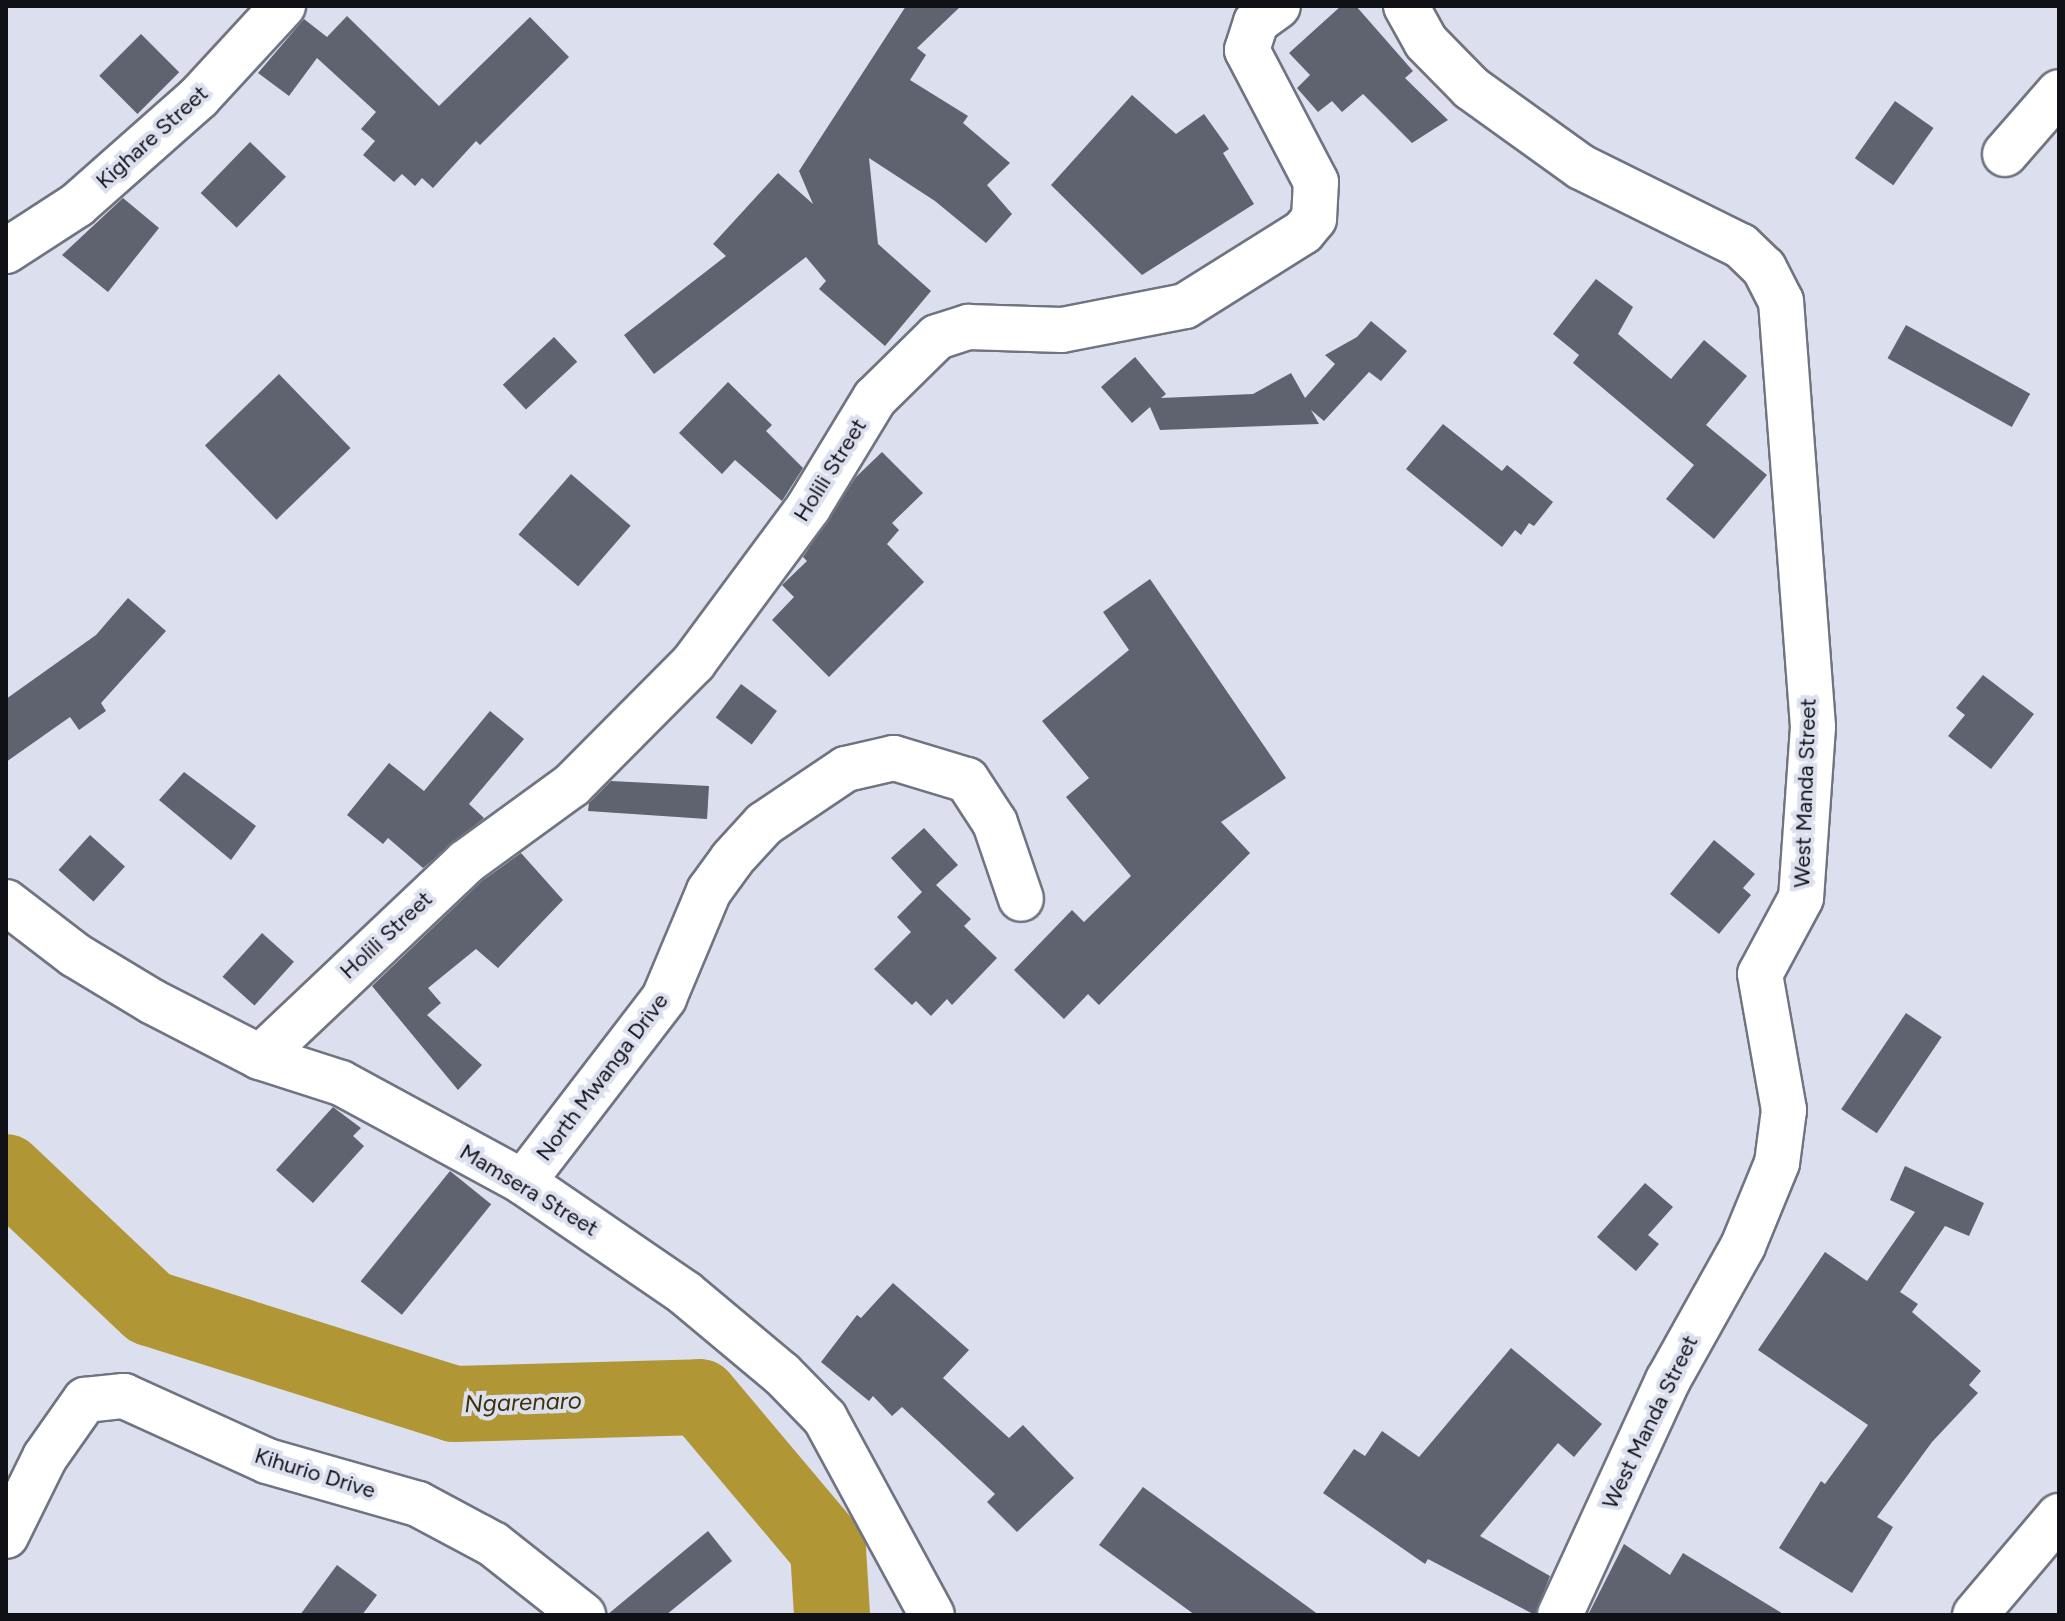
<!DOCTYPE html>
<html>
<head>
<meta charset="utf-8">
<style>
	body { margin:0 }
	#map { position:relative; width:2065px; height:1621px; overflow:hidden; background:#dbdfee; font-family:Figtree,sans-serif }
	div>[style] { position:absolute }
	.river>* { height:76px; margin:-38px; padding:0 38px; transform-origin:38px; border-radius:38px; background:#b19636 }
	.building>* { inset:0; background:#5f626f; transform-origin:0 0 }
	.roads { filter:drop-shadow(2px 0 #707481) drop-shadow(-2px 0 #707481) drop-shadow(0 2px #707481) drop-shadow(0 -2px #707481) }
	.minor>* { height:44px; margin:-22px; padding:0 22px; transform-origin:22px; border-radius:22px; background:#fff }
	span { translate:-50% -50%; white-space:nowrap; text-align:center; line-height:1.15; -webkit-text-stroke:8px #dbdfee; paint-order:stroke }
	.street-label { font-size:22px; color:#101116 }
	.water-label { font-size:24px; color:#3c3007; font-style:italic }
	.frame { position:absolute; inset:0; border:8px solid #101116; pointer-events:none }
</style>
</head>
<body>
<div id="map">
	<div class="river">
		<i style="left:6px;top:1172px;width:198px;rotate:43.4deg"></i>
		<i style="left:150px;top:1308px;width:319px;rotate:17.5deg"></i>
		<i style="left:454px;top:1404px;width:246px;rotate:-1.6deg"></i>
		<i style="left:700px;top:1397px;width:199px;rotate:49.9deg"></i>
		<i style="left:828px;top:1549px;width:66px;rotate:86.5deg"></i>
	</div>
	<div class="building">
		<i style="clip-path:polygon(906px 6px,961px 6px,917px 48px,926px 55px,910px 80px,968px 116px,963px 123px,1010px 163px,987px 185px,1012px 214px,986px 243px,935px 201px,869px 158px,878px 244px,931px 291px,885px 346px,819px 289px,826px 281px,806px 257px,654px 374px,624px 335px,726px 256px,713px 244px,778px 173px,813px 204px,799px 171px)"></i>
		<i style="clip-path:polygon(1341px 6px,1356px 6px,1413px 71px,1405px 78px,1448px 120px,1412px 143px,1363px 94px,1342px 112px,1332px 101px,1318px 112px,1297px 88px,1310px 75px,1289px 53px)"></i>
		<i style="clip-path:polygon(347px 16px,439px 106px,530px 17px,569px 57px,480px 145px,476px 141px,433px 188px,422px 178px,415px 186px,402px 174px,394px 182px,363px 155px,375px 141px,361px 129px,376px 112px,317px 58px,289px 96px,258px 73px,304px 19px,327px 37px)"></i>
		<i style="left:141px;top:34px;width:54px;height:59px;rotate:45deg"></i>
		<i style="clip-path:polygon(1132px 95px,1176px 134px,1204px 114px,1229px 149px,1223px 153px,1254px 204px,1142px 275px,1051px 185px)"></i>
		<i style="left:1895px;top:101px;width:47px;height:70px;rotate:35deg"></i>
		<i style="left:250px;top:142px;width:50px;height:71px;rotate:44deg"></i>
		<i style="clip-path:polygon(123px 198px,159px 228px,108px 292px,62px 255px)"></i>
		<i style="clip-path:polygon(1596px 279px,1633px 307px,1618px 334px,1671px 379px,1704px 340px,1747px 376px,1706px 425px,1767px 475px,1714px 539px,1666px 499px,1694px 465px,1573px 363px,1579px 355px,1553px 334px)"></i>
		<i style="clip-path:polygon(1371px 321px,1407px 351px,1381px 381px,1369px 372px,1324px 421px,1311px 410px,1319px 424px,1160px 430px,1150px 407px,1132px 423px,1101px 387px,1135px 357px,1166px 394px,1161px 398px,1253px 394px,1291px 373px,1305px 398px,1335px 364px,1325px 355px,1357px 337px)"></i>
		<i style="left:1906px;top:325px;width:142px;height:38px;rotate:29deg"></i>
		<i style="left:554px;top:337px;width:34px;height:70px;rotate:47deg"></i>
		<i style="left:279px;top:374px;width:103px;height:103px;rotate:46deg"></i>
		<i style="clip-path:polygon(728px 382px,772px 425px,766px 431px,803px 468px,782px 501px,735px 460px,722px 474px,679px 433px)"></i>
		<i style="clip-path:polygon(1443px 424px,1502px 471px,1507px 465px,1553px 502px,1534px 526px,1529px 523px,1521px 535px,1515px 530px,1502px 547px,1406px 469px)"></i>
		<i style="clip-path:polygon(882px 452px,923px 493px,892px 523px,899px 530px,887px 544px,924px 582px,829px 677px,772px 620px,794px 597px,782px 585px,807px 561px,803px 557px,856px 477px)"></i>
		<i style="left:571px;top:474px;width:79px;height:80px;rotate:41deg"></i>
		<i style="clip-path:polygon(1150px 579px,1286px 778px,1221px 822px,1250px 853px,1099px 1005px,1088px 994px,1064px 1019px,1014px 970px,1072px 910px,1084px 922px,1131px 876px,1066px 797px,1089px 778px,1042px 721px,1129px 650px,1103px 612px)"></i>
		<i style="clip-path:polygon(128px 598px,166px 631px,101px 703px,106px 711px,79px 730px,70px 717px,6px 762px,6px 699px,96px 635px)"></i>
		<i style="clip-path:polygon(1983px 675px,2034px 714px,1991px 769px,1948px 736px,1965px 715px,1956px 708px)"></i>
		<i style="left:741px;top:684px;width:45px;height:42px;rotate:37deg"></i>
		<i style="clip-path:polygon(490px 711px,524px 739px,469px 804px,484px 818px,423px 868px,388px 838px,383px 844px,347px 815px,389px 763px,424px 791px)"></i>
		<i style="clip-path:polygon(184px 772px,256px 826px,231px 860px,159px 800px)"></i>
		<i style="clip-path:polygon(611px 781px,709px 786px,707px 819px,588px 811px,589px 803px)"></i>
		<i style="clip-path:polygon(924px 828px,958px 865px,936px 885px,971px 919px,964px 926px,997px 958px,952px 1005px,947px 999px,931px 1016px,916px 1001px,912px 1005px,874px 969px,911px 932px,897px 917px,922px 892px,891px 858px)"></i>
		<i style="left:90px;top:835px;width:47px;height:47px;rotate:42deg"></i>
		<i style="clip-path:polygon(1714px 840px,1755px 874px,1743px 888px,1751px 895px,1719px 934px,1670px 894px)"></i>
		<i style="clip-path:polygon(521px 853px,563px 900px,498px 968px,476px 949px,428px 988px,441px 1003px,427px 1015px,482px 1065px,458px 1090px,372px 986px,482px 881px)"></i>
		<i style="left:262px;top:933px;width:43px;height:59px;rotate:42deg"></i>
		<i style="left:1906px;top:1013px;width:43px;height:116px;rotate:34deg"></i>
		<i style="clip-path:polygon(333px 1107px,361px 1128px,353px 1136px,364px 1146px,313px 1203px,276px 1170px)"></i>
		<i style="clip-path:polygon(1905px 1166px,1984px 1203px,1969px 1236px,1945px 1226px,1900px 1292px,1918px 1304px,1912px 1312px,1981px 1371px,1969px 1385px,1978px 1393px,1932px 1442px,1877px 1517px,1893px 1527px,1852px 1593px,1779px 1548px,1821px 1481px,1825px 1484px,1868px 1425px,1758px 1350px,1825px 1252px,1867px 1281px,1915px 1212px,1890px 1200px)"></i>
		<i style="left:450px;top:1171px;width:53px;height:142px;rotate:39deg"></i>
		<i style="clip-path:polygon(1645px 1183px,1673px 1207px,1648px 1235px,1659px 1244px,1636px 1271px,1597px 1237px)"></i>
		<i style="clip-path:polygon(893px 1283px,969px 1350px,943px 1378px,1009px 1438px,1023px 1425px,1074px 1478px,1017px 1532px,987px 1502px,995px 1494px,902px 1407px,892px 1416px,873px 1396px,869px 1401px,821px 1362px,857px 1315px,861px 1318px)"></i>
		<i style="clip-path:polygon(1511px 1348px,1602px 1424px,1574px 1457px,1558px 1443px,1480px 1536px,1550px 1576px,1535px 1615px,1428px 1559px,1425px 1564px,1323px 1493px,1354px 1449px,1365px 1456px,1382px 1431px,1419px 1457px)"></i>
		<i style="clip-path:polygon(1143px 1487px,1319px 1615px,1195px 1615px,1099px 1545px)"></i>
		<i style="clip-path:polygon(708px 1531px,732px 1561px,666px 1615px,607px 1615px)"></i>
		<i style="clip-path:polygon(1624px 1544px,1670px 1575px,1683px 1553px,1785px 1615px,1588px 1615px)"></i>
		<i style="clip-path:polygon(337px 1565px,377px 1595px,362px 1615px,300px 1615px)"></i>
	</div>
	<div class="roads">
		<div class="minor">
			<i style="left:1406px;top:6px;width:41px;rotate:60.9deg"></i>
			<i style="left:1426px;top:42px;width:64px;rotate:45.6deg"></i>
			<i style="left:1471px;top:88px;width:135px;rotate:35.7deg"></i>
			<i style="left:1581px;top:167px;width:178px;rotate:26.3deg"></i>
			<i style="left:1741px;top:246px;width:32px;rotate:44deg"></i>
			<i style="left:1764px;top:268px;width:37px;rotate:63deg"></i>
			<i style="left:1781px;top:301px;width:427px;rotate:85.7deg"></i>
			<i style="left:1813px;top:727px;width:171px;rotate:94deg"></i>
			<i style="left:1801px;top:898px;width:86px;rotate:118.3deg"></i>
			<i style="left:1760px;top:974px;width:138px;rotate:80deg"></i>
			<i style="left:1784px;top:1110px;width:53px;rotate:97.5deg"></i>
			<i style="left:1777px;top:1163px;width:90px;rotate:112.3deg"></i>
			<i style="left:1743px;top:1246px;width:154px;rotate:119.2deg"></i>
			<i style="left:1668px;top:1380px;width:259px;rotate:114.7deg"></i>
			<i style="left:2005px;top:154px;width:82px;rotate:-48.9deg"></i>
			<i style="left:6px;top:251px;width:85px;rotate:-32.9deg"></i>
			<i style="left:77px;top:205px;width:163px;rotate:-41.5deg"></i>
			<i style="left:199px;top:97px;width:124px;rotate:-47.3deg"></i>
			<i style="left:6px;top:902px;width:87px;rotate:37.5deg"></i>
			<i style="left:75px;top:955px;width:91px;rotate:31.1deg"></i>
			<i style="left:153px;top:1002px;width:120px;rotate:27.2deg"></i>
			<i style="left:260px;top:1057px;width:85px;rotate:17.8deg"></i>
			<i style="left:341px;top:1083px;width:207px;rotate:28.5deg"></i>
			<i style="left:523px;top:1182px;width:196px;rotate:34.4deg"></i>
			<i style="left:685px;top:1293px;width:126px;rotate:39.9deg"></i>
			<i style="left:782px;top:1374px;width:62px;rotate:45.7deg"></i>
			<i style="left:825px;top:1418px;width:224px;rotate:61.5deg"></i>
			<i style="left:260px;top:1057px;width:284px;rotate:-43.4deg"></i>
			<i style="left:466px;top:862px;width:131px;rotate:-36deg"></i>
			<i style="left:572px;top:785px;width:173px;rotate:-45.2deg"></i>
			<i style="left:694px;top:662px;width:192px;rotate:-53.5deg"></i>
			<i style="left:808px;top:508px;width:129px;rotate:-58.7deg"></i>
			<i style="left:875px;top:398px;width:87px;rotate:-44.5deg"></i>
			<i style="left:937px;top:337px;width:33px;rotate:-18deg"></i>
			<i style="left:968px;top:327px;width:94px;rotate:1.8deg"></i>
			<i style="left:1062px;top:330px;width:125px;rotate:-11deg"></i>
			<i style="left:1185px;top:306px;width:139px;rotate:-32.1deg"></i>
			<i style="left:1303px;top:232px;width:17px;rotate:-50deg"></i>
			<i style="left:1314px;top:219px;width:37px;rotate:-87deg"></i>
			<i style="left:1316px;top:182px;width:149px;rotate:-117.6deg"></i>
			<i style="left:1247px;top:50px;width:29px;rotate:-72deg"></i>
			<i style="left:1256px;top:22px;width:27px;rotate:-36deg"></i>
			<i style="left:523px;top:1182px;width:232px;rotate:-52.5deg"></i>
			<i style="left:664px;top:998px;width:116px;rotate:-67.2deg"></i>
			<i style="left:709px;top:891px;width:39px;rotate:-54deg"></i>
			<i style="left:732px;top:859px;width:47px;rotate:-47.6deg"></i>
			<i style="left:764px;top:824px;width:99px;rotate:-33.9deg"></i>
			<i style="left:846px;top:769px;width:49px;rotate:-12.9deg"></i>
			<i style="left:894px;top:758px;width:76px;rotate:16.8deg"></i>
			<i style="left:967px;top:780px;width:51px;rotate:56.9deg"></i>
			<i style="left:995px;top:823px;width:80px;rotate:71.1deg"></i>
			<i style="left:6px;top:1536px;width:88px;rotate:-63.7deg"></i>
			<i style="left:45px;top:1457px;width:70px;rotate:-54.9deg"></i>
			<i style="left:85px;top:1400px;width:39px;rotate:-6deg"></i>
			<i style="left:124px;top:1396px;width:157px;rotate:24.4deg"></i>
			<i style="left:267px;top:1461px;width:157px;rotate:15.9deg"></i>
			<i style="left:418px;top:1504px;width:85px;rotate:28.1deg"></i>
			<i style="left:493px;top:1544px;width:115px;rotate:38.3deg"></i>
			<i style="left:1975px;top:1615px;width:130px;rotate:-49.7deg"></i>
		</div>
	</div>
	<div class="street-label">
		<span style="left:152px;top:137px;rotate:-42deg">Kighare Street</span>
		<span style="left:830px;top:470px;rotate:-58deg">Holili Street</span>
		<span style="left:1805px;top:793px;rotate:-88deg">West Manda Street</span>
		<span style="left:386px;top:935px;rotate:-43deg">Holili Street</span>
		<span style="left:602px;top:1077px;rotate:-53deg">North Mwanga Drive</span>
		<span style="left:529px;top:1190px;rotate:31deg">Mamsera Street</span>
		<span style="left:1650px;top:1422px;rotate:-64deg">West Manda Street</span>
		<span style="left:315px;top:1473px;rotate:17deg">Kihurio Drive</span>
	</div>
	<div class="water-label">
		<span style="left:523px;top:1402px;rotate:-2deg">Ngarenaro</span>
	</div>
	<div class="frame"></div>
</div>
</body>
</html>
